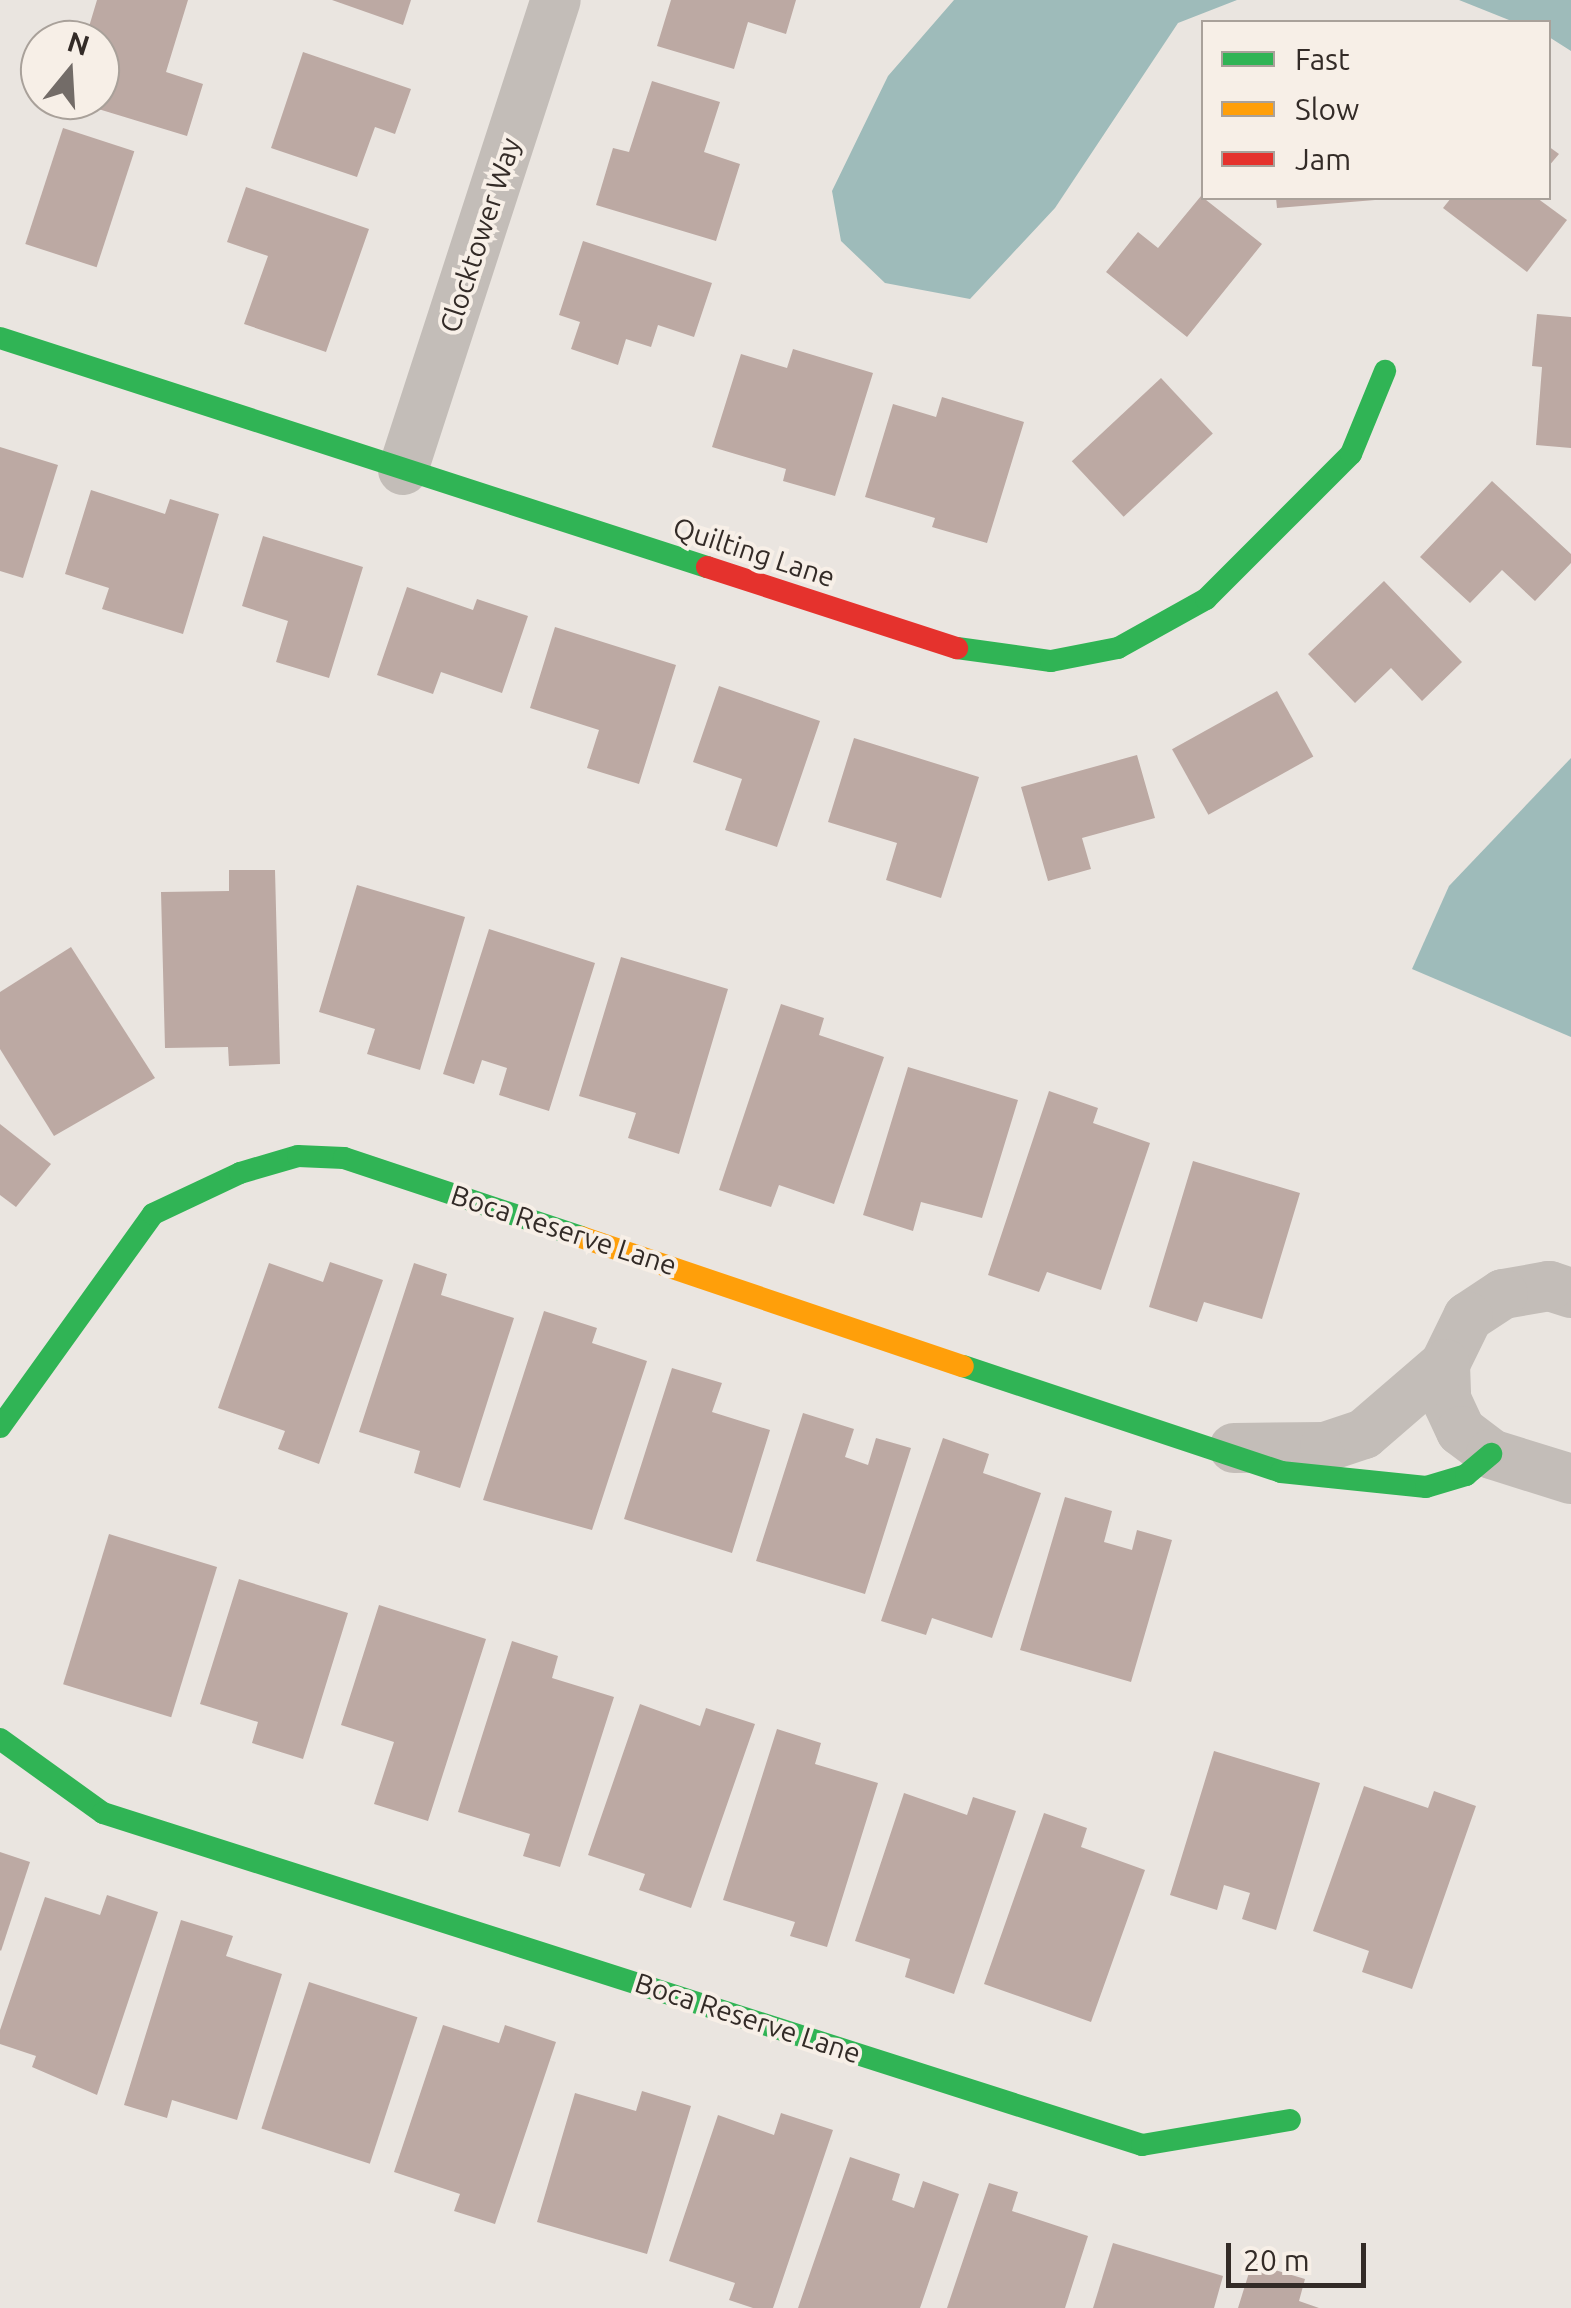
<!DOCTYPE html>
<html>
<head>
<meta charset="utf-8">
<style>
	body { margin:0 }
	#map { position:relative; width:1571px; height:2308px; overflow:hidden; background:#eae5e0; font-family:Ubuntu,sans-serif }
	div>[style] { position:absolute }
	.water>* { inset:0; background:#9ebbba }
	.building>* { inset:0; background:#bca9a3; transform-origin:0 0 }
	.street>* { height:50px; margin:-25px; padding:0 25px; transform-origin:25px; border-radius:25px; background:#c3bdb8 }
	.fast>* { height:22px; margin:-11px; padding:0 11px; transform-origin:11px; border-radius:11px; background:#30b455 }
	.slow>* { height:22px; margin:-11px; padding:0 11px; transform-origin:11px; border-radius:11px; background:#ff9f0a }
	.jam>* { height:22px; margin:-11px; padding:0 11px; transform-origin:11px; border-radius:11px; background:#e5322d }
	span { translate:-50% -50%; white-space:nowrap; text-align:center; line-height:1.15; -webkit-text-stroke:8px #f7efe7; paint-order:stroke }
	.street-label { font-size:28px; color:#332b27 }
	.legend { position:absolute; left:1201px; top:20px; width:350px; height:180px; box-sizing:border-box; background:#f7efe7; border:2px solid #a9a19a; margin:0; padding:12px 18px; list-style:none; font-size:30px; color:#332b27 }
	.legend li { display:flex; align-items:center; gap:20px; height:50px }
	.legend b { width:50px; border:2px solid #a9a19a }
	.north { position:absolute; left:20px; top:20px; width:100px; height:100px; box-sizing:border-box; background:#f7efe7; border:2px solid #a9a19a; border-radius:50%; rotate:18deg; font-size:28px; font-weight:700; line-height:40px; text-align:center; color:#332b27 }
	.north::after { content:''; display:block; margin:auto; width:35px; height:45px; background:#736c68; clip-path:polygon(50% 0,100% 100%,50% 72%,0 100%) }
	.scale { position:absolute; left:1226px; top:2243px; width:140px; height:45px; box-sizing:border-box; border:5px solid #332b27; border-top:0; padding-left:12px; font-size:30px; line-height:35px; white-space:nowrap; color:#332b27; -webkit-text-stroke:8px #f7efe7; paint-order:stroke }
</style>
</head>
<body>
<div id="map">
	<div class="water">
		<i style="clip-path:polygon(954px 0,1237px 0,1178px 23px,1055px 208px,970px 299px,885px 283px,841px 241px,832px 191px,888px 76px)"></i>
		<i style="clip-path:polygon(1459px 0,1571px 0,1571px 51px,1549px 37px,1548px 22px,1514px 22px)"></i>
		<i style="clip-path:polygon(1571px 758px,1571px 1037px,1412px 969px,1449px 886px)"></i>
	</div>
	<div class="building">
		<i style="clip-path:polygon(97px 0,188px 0,166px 72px,203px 84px,187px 136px,72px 101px,100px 100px,100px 40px,85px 40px)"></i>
		<i style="clip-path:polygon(332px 0,411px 0,403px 25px)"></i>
		<i style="clip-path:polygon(671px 0,796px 0,786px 34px,748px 22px,734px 69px,657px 46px)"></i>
		<i style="clip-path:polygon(303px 52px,411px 89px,395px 134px,375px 127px,357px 177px,271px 148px)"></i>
		<i style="clip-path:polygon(652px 81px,720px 102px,704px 152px,740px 164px,716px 241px,596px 205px,613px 148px,629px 152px)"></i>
		<i style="left:63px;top:128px;width:75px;height:122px;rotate:18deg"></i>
		<i style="clip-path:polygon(1548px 146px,1559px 154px,1548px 167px)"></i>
		<i style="clip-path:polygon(246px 187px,369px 229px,326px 352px,244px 324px,268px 256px,227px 242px)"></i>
		<i style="clip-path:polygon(1201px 196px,1262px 244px,1187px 337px,1106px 272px,1138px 232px,1158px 248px)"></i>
		<i style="clip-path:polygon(1276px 198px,1375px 198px,1375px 200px,1277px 208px)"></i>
		<i style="clip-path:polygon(1451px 198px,1537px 198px,1567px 220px,1527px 272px,1443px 208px)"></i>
		<i style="clip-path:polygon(583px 241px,712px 283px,694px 337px,658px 325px,651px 347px,626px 339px,618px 365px,571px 349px,580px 322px,559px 315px)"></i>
		<i style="clip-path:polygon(1537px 314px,1571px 317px,1571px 448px,1536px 445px,1542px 367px,1532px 366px)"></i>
		<i style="clip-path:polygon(793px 349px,873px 373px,835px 496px,783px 481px,786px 469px,712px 447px,741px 354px,787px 368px)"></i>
		<i style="left:1161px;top:378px;width:76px;height:122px;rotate:47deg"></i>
		<i style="clip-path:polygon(942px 397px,1024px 422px,987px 543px,932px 527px,935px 518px,865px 497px,893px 404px,936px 417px)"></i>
		<i style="clip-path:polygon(0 447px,58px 465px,23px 578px,0 571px)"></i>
		<i style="clip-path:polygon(1492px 481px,1571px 554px,1571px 563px,1535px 601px,1502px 570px,1470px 603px,1420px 557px)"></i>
		<i style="clip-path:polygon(91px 490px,165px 514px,170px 499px,219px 514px,183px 634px,102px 609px,109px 588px,65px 574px)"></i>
		<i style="clip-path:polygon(263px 536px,363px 567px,329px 678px,276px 662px,288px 621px,242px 606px)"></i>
		<i style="clip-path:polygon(1384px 581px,1462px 662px,1422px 701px,1391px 668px,1355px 703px,1308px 654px)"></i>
		<i style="clip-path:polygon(407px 587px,473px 610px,477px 599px,528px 616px,502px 693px,441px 672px,433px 694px,377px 675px)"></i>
		<i style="clip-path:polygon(555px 627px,676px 665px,639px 784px,587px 768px,599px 730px,530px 708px)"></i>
		<i style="clip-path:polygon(719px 686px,820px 721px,777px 847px,725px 830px,742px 779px,693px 762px)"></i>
		<i style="left:1277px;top:691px;width:75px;height:120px;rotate:61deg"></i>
		<i style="clip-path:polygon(854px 738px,979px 777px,941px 898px,886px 880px,897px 843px,828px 822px)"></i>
		<i style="clip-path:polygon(1137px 755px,1155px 818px,1082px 838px,1091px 869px,1048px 881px,1021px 787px)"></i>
		<i style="clip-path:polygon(229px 870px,275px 870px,280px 1064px,229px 1066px,228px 1047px,165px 1048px,161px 892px,229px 891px)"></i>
		<i style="clip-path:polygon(357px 885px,465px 917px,420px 1070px,367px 1054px,375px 1029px,319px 1012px)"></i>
		<i style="clip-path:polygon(489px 929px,595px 963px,549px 1111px,499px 1095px,507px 1068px,482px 1060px,474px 1084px,443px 1074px)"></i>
		<i style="clip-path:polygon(71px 947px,155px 1078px,54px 1136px,0 1049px,0 992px)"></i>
		<i style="clip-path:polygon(621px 957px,728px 989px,679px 1154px,628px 1138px,636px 1113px,579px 1096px)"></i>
		<i style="clip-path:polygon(781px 1004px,824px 1018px,819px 1035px,884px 1057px,834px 1204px,779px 1185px,771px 1207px,719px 1190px)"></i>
		<i style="clip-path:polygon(908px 1067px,1018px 1100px,982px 1218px,921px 1202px,913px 1231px,863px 1215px)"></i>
		<i style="clip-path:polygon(1049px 1091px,1098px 1108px,1093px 1123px,1150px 1143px,1101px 1290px,1047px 1272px,1039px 1292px,988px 1275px)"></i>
		<i style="clip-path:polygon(0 1124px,51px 1164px,16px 1207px,0 1195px)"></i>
		<i style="clip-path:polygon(1193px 1161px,1300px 1193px,1262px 1319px,1204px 1302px,1197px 1322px,1149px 1307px)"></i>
		<i style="clip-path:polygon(330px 1262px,383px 1280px,319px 1464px,278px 1449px,285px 1431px,218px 1408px,269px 1263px,323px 1282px)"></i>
		<i style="clip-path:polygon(414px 1263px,447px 1274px,441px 1295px,514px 1318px,460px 1488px,414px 1473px,420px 1451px,359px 1432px)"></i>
		<i style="clip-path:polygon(544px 1311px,597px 1328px,592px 1343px,647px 1361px,592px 1530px,483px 1500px)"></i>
		<i style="clip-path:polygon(672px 1368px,722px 1383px,712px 1412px,770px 1430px,732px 1553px,624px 1519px)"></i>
		<i style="clip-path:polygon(803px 1413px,854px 1429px,845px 1457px,868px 1465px,876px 1438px,911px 1448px,865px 1594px,756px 1561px)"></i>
		<i style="clip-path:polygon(943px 1438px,989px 1454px,983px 1473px,1041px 1493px,992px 1638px,932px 1618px,926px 1635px,881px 1621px)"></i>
		<i style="clip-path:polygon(1065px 1497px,1112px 1511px,1104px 1542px,1132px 1550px,1137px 1530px,1172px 1540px,1131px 1682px,1020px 1650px)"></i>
		<i style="left:109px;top:1534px;width:113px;height:157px;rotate:17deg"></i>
		<i style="clip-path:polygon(239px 1579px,348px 1613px,303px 1759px,252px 1743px,258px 1722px,200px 1704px)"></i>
		<i style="clip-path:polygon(379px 1605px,486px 1639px,428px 1821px,374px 1804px,394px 1742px,341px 1725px)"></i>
		<i style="clip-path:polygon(512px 1641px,558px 1656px,552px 1678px,614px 1697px,560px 1867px,523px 1856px,530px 1834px,458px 1812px)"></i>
		<i style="clip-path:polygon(640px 1704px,700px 1726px,706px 1708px,755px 1724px,691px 1908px,639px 1890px,645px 1874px,588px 1855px)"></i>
		<i style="clip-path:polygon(777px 1729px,821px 1743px,815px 1764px,878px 1783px,827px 1947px,790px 1936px,795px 1922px,723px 1900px)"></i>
		<i style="clip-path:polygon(1214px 1751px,1320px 1783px,1276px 1930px,1242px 1919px,1250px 1893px,1224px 1885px,1217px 1910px,1170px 1895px)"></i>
		<i style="clip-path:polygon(1364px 1786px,1428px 1808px,1434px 1791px,1476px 1806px,1412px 1989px,1362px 1972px,1369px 1951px,1313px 1931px)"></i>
		<i style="clip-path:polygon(904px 1793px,967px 1815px,973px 1797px,1016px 1811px,954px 1994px,905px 1977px,910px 1959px,855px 1941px)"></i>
		<i style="clip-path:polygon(1044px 1813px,1087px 1828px,1081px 1847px,1145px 1870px,1091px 2022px,984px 1984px)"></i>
		<i style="clip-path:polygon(0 1852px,30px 1862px,1px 1951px,0 1950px)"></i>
		<i style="clip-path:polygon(107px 1895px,158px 1912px,97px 2095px,32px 2067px,36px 2056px,0 2044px,0 2030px,45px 1897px,100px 1915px)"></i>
		<i style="clip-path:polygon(181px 1920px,233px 1936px,226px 1956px,282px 1974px,237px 2120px,172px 2100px,167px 2118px,124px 2105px)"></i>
		<i style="left:309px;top:1982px;width:114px;height:154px;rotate:18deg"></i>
		<i style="clip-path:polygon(443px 2025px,499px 2043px,505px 2025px,556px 2042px,495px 2224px,454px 2211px,460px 2194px,394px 2172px)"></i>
		<i style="clip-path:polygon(642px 2091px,691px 2106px,647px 2254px,537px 2222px,575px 2093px,636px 2111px)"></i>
		<i style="clip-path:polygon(781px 2113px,833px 2130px,773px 2308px,753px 2308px,729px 2300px,735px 2283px,669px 2261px,718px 2115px,774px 2135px)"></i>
		<i style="clip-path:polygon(850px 2157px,900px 2174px,892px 2200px,914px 2208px,923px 2181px,959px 2194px,920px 2308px,798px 2308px)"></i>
		<i style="clip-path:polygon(989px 2183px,1018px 2192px,1012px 2211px,1088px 2236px,1065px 2308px,947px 2308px)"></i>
		<i style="clip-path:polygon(1113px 2243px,1223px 2276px,1214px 2308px,1093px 2308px)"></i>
		<i style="clip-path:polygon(1252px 2263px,1305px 2279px,1299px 2301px,1319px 2308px,1238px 2308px)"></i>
	</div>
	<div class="street">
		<i style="left:403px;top:470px;width:494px;rotate:-72deg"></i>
		<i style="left:1571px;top:1293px;width:23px;rotate:-162deg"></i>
		<i style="left:1549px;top:1286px;width:47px;rotate:170.1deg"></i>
		<i style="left:1503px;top:1294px;width:42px;rotate:146.7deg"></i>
		<i style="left:1468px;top:1317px;width:52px;rotate:116.1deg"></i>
		<i style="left:1445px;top:1364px;width:35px;rotate:88deg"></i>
		<i style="left:1446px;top:1399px;width:35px;rotate:65deg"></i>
		<i style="left:1461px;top:1431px;width:38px;rotate:37deg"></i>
		<i style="left:1491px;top:1454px;width:84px;rotate:17.4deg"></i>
		<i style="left:1234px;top:1448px;width:91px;rotate:-0.6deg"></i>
		<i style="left:1325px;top:1447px;width:41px;rotate:-18.4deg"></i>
		<i style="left:1364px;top:1434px;width:107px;rotate:-40.8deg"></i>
	</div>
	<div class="fast">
		<i style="left:0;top:338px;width:743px;rotate:17.95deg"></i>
		<i style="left:957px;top:648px;width:95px;rotate:7.9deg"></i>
		<i style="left:1051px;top:661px;width:68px;rotate:-11deg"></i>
		<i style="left:1118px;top:648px;width:101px;rotate:-29.1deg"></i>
		<i style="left:1206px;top:599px;width:205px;rotate:-45deg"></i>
		<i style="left:1351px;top:454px;width:90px;rotate:-67.7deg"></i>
		<i style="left:963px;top:1366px;width:335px;rotate:18.4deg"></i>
		<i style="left:1281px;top:1472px;width:146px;rotate:5.9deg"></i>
		<i style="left:1426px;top:1487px;width:42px;rotate:-16.7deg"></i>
		<i style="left:1466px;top:1475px;width:33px;rotate:-40deg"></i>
		<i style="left:0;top:1427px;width:262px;rotate:-54.3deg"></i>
		<i style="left:153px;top:1214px;width:96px;rotate:-25.2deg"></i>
		<i style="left:240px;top:1173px;width:60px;rotate:-16.3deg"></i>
		<i style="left:298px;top:1156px;width:46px;rotate:2.5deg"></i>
		<i style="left:344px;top:1158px;width:250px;rotate:18.4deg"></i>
		<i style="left:0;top:1739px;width:127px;rotate:35.7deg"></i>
		<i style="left:103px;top:1813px;width:1091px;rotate:17.72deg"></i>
		<i style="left:1142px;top:2145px;width:150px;rotate:-9.6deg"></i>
	</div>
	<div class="slow">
		<i style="left:581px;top:1237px;width:403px;rotate:18.7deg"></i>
	</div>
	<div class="jam">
		<i style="left:707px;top:567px;width:263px;rotate:18deg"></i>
	</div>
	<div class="street-label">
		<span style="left:480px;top:235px;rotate:-72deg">Clocktower Way</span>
		<span style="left:754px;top:552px;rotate:18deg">Quilting Lane</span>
		<span style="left:564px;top:1230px;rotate:18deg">Boca Reserve Lane</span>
		<span style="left:748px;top:2018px;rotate:18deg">Boca Reserve Lane</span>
	</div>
	<ul class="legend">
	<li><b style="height:12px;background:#30b455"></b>Fast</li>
	<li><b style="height:12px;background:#ff9f0a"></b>Slow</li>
	<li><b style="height:12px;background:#e5322d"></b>Jam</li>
	</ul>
	<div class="north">N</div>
	<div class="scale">20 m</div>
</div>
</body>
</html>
